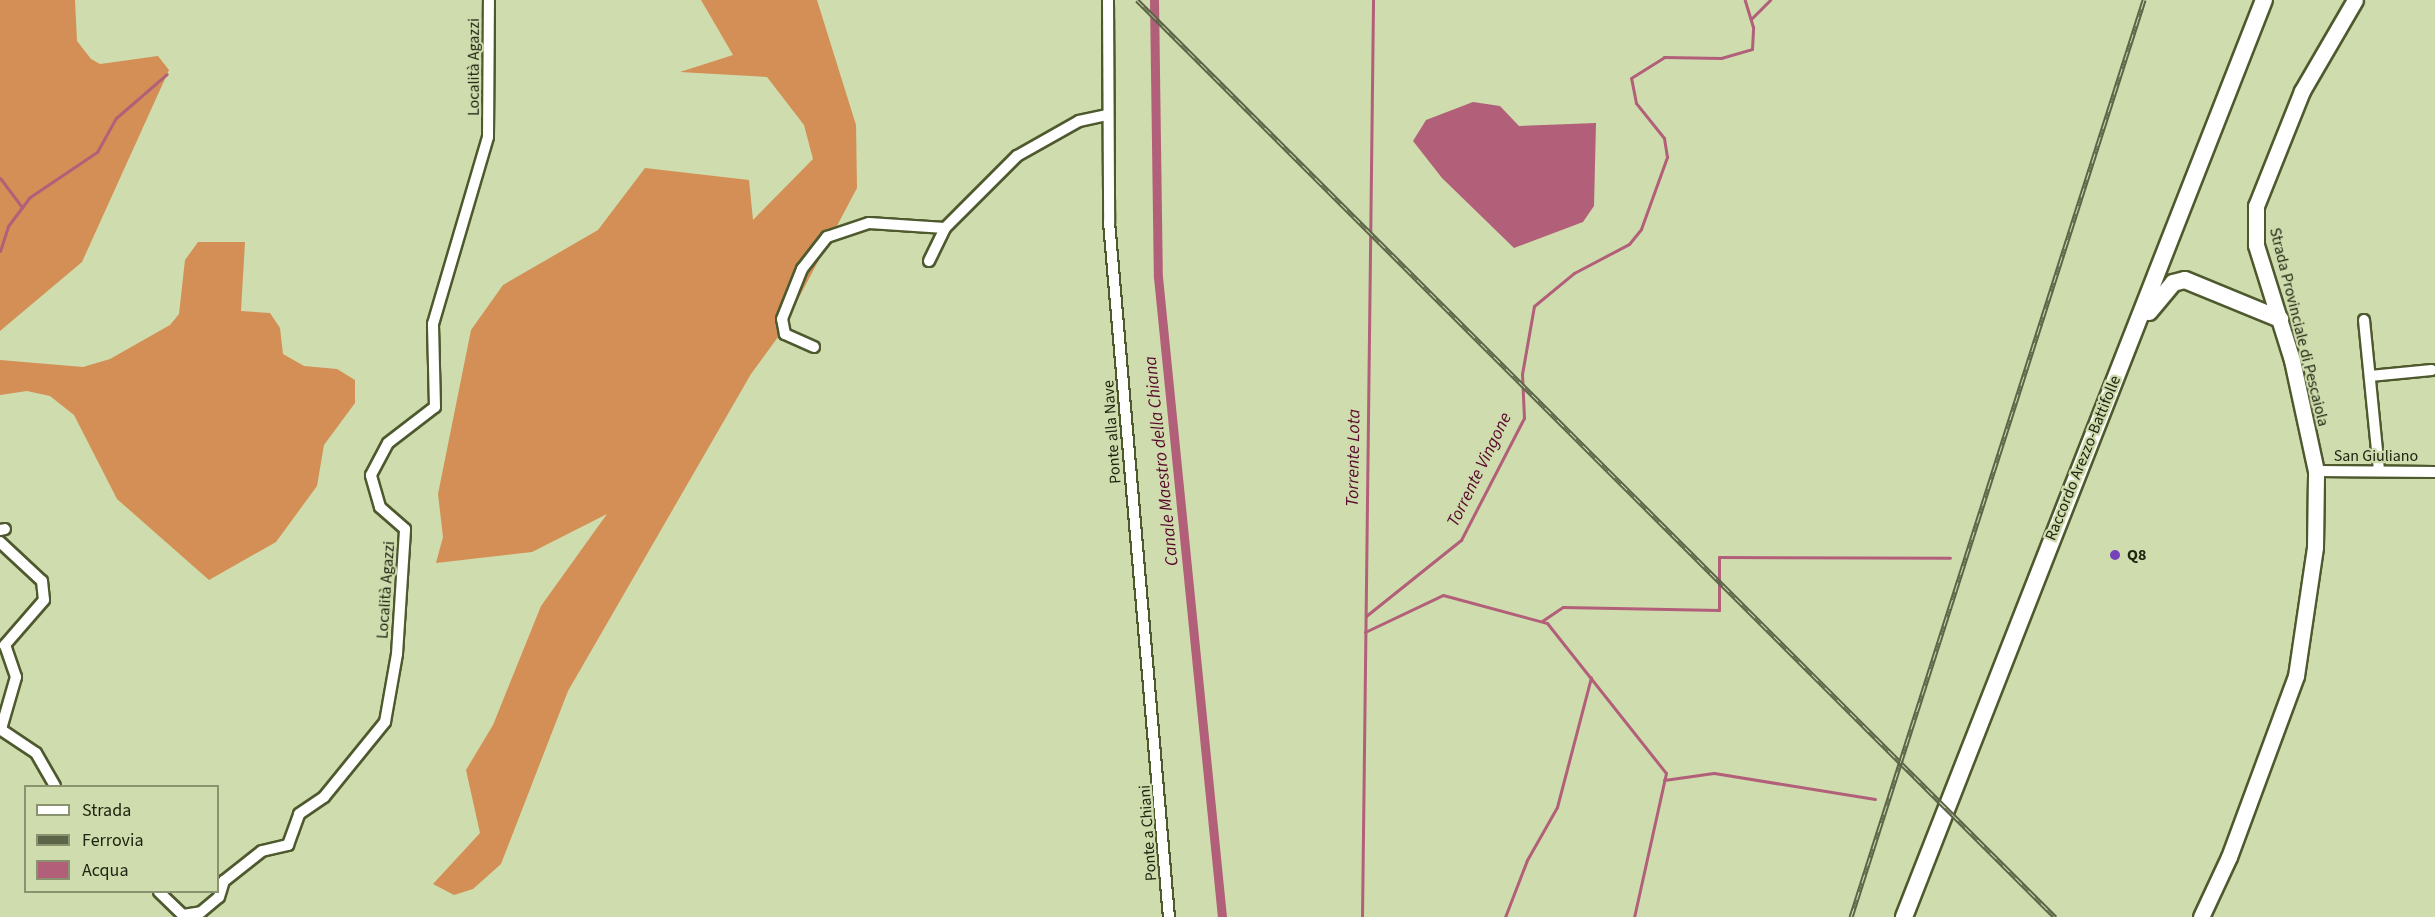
<!DOCTYPE html>
<html>
<head>
<meta charset="utf-8">
<style>
	body { margin:0 }
	#map { position:relative; width:2435px; height:917px; overflow:hidden; background:#cfdcad; font-family:"Source Sans 3",sans-serif }
	div>[style] { position:absolute }
	.forest>* { inset:0; background:#d38f55 }
	.water>* { inset:0; background:#b25f7a }
	.stream>* { height:3px; margin:-1.5px; padding:0 1.5px; transform-origin:1.5px; border-radius:1.5px; background:#b25f7a }
	.canal>* { height:9px; margin:-4.5px; padding:0 4.5px; transform-origin:4.5px; border-radius:4.5px; background:#b25f7a }
	.roads { filter:drop-shadow(2px 0 #4e592e) drop-shadow(-2px 0 #4e592e) drop-shadow(0 2px #4e592e) drop-shadow(0 -2px #4e592e) }
	.street>* { height:10px; margin:-5px; padding:0 5px; transform-origin:5px; border-radius:5px; background:#fff }
	.secondary>* { height:15px; margin:-7.5px; padding:0 7.5px; transform-origin:7.5px; border-radius:7.5px; background:#fff }
	.primary>* { height:16px; margin:-8px; padding:0 8px; transform-origin:8px; border-radius:8px; background:#fff }
	.rail>* { height:5px; margin-top:-2.5px; transform-origin:0; background:repeating-linear-gradient(90deg,#cfdcad 0 9px,#5d6548 0 18px); box-sizing:border-box; border-block:2px solid #5d6548 }
	.dots>* { width:16px; height:16px; translate:-50% -50%; box-sizing:border-box; border:3px solid #cfdcad; border-radius:50% }
	span { translate:-50% -50%; white-space:nowrap; text-align:center; line-height:1.15; -webkit-text-stroke:4.5px #cfdcad; paint-order:stroke }
	.street-label { font-size:16px; color:#202512 }
	.poi-label { font-size:16px; color:#202512; font-weight:700 }
	.left { translate:0 -50%; text-align:left }
	.water-label { font-size:18px; color:#57082c; font-style:italic }
	.legend { position:absolute; left:24px; top:785px; width:195px; height:108px; box-sizing:border-box; background:#cfdcad; border:2px solid #89936f; margin:0; padding:8px 10px; list-style:none; font-size:18px; color:#202512 }
	.legend li { display:flex; align-items:center; gap:12px; height:30px }
	.legend b { width:30px; border:2px solid #89936f }
</style>
</head>
<body>
<div id="map">
	<div class="forest">
		<i style="clip-path:polygon(0 0,75px 0,77px 41px,91px 59px,100px 64px,158px 56px,169px 70px,82px 262px,0 331px)"></i>
		<i style="clip-path:polygon(701px 0,817px 0,856px 125px,857px 188px,778px 337px,751px 374px,568px 691px,501px 864px,473px 889px,454px 895px,433px 884px,480px 833px,466px 770px,493px 725px,541px 606px,607px 514px,532px 552px,436px 563px,443px 537px,438px 494px,471px 330px,503px 285px,598px 230px,645px 168px,749px 180px,753px 220px,813px 159px,804px 125px,767px 77px,680px 72px,733px 55px)"></i>
		<i style="clip-path:polygon(198px 242px,245px 242px,241px 311px,270px 313px,280px 328px,283px 354px,304px 366px,337px 369px,355px 380px,355px 403px,324px 445px,317px 486px,276px 542px,209px 580px,117px 499px,74px 415px,50px 396px,27px 391px,0 395px,0 360px,83px 367px,110px 359px,170px 325px,179px 314px,185px 260px)"></i>
	</div>
	<div class="water">
		<i style="clip-path:polygon(1473px 102px,1500px 106px,1519px 126px,1596px 123px,1594px 206px,1583px 222px,1514px 248px,1442px 178px,1413px 141px,1426px 120px)"></i>
	</div>
	<div class="stream">
		<i style="left:1751px;top:19px;width:27px;rotate:-45deg"></i>
		<i style="left:0;top:178px;width:36px;rotate:53deg"></i>
		<i style="left:0;top:251px;width:26px;rotate:-72deg"></i>
		<i style="left:8px;top:226px;width:36px;rotate:-53deg"></i>
		<i style="left:30px;top:197px;width:81px;rotate:-33.9deg"></i>
		<i style="left:97px;top:152px;width:39px;rotate:-61deg"></i>
		<i style="left:116px;top:118px;width:67px;rotate:-40.8deg"></i>
		<i style="left:1366px;top:616px;width:122px;rotate:-38.7deg"></i>
		<i style="left:1461px;top:540px;width:137px;rotate:-62.7deg"></i>
		<i style="left:1524px;top:418px;width:44px;rotate:-92.6deg"></i>
		<i style="left:1522px;top:374px;width:69px;rotate:-80deg"></i>
		<i style="left:1534px;top:306px;width:52px;rotate:-39.5deg"></i>
		<i style="left:1574px;top:273px;width:62px;rotate:-27.8deg"></i>
		<i style="left:1629px;top:244px;width:19px;rotate:-51deg"></i>
		<i style="left:1641px;top:229px;width:77px;rotate:-70.1deg"></i>
		<i style="left:1667px;top:157px;width:19px;rotate:-99deg"></i>
		<i style="left:1664px;top:138px;width:45px;rotate:-128.7deg"></i>
		<i style="left:1636px;top:103px;width:25px;rotate:-101deg"></i>
		<i style="left:1631px;top:78px;width:39px;rotate:-32deg"></i>
		<i style="left:1664px;top:57px;width:57px;rotate:1deg"></i>
		<i style="left:1721px;top:58px;width:32px;rotate:-16deg"></i>
		<i style="left:1752px;top:49px;width:22px;rotate:-87deg"></i>
		<i style="left:1753px;top:27px;width:28px;rotate:-107deg"></i>
		<i style="left:1542px;top:621px;width:25px;rotate:-34deg"></i>
		<i style="left:1563px;top:607px;width:156px;rotate:1.1deg"></i>
		<i style="left:1719px;top:610px;width:53px;rotate:-90deg"></i>
		<i style="left:1719px;top:557px;width:231px;rotate:0.2deg"></i>
		<i style="left:1365px;top:632px;width:86px;rotate:-25.4deg"></i>
		<i style="left:1443px;top:595px;width:108px;rotate:15.1deg"></i>
		<i style="left:1547px;top:623px;width:191px;rotate:51.6deg"></i>
		<i style="left:1666px;top:773px;width:148px;rotate:102.5deg"></i>
		<i style="left:1664px;top:780px;width:50px;rotate:-8deg"></i>
		<i style="left:1714px;top:773px;width:163px;rotate:9.2deg"></i>
		<i style="left:1362px;top:917px;width:917px;rotate:-89.31deg"></i>
		<i style="left:1505px;top:917px;width:61px;rotate:-68.9deg"></i>
		<i style="left:1527px;top:860px;width:61px;rotate:-60.5deg"></i>
		<i style="left:1557px;top:807px;width:134px;rotate:-75.3deg"></i>
	</div>
	<div class="canal">
		<i style="left:1154px;top:0;width:277px;rotate:89.2deg"></i>
		<i style="left:1158px;top:277px;width:643px;rotate:84.29deg"></i>
	</div>
	<div class="roads">
		<div class="street">
			<i style="left:1108px;top:0;width:222px;rotate:89.7deg"></i>
			<i style="left:1109px;top:222px;width:698px;rotate:85.07deg"></i>
			<i style="left:929px;top:261px;width:37px;rotate:-64deg"></i>
			<i style="left:945px;top:228px;width:102px;rotate:-45deg"></i>
			<i style="left:1017px;top:156px;width:71px;rotate:-29.4deg"></i>
			<i style="left:1079px;top:121px;width:29px;rotate:-12deg"></i>
			<i style="left:2364px;top:320px;width:151px;rotate:84.3deg"></i>
			<i style="left:814px;top:347px;width:32px;rotate:-156deg"></i>
			<i style="left:785px;top:334px;width:15px;rotate:-101deg"></i>
			<i style="left:782px;top:319px;width:54px;rotate:-68.2deg"></i>
			<i style="left:802px;top:269px;width:41px;rotate:-52deg"></i>
			<i style="left:827px;top:237px;width:44px;rotate:-18.4deg"></i>
			<i style="left:869px;top:223px;width:76px;rotate:3.8deg"></i>
			<i style="left:2370px;top:376px;width:62px;rotate:-5.5deg"></i>
			<i style="left:2316px;top:471px;width:119px;rotate:0.5deg"></i>
			<i style="left:0;top:530px;width:5px;rotate:-11deg"></i>
			<i style="left:0;top:542px;width:57px;rotate:42.9deg"></i>
			<i style="left:42px;top:581px;width:19px;rotate:84deg"></i>
			<i style="left:44px;top:600px;width:60px;rotate:130.9deg"></i>
			<i style="left:5px;top:645px;width:34px;rotate:71deg"></i>
			<i style="left:16px;top:677px;width:54px;rotate:106.1deg"></i>
			<i style="left:0;top:729px;width:43px;rotate:33.7deg"></i>
			<i style="left:36px;top:753px;width:38px;rotate:60deg"></i>
			<i style="left:159px;top:892px;width:33px;rotate:44deg"></i>
			<i style="left:183px;top:915px;width:18px;rotate:-9deg"></i>
			<i style="left:201px;top:912px;width:23px;rotate:-40deg"></i>
			<i style="left:219px;top:897px;width:17px;rotate:-73deg"></i>
			<i style="left:224px;top:881px;width:48px;rotate:-38.3deg"></i>
			<i style="left:262px;top:851px;width:27px;rotate:-13deg"></i>
			<i style="left:288px;top:845px;width:33px;rotate:-70deg"></i>
			<i style="left:299px;top:814px;width:30px;rotate:-34deg"></i>
			<i style="left:324px;top:797px;width:97px;rotate:-50.9deg"></i>
			<i style="left:385px;top:722px;width:69px;rotate:-80deg"></i>
			<i style="left:397px;top:654px;width:125px;rotate:-86.3deg"></i>
			<i style="left:405px;top:529px;width:33px;rotate:-139deg"></i>
			<i style="left:380px;top:507px;width:33px;rotate:-106deg"></i>
			<i style="left:371px;top:475px;width:36px;rotate:-62deg"></i>
			<i style="left:388px;top:443px;width:59px;rotate:-37.5deg"></i>
			<i style="left:435px;top:407px;width:83px;rotate:-91.4deg"></i>
			<i style="left:433px;top:324px;width:195px;rotate:-73.6deg"></i>
			<i style="left:488px;top:137px;width:137px;rotate:-89.6deg"></i>
		</div>
		<div class="secondary">
			<i style="left:2201px;top:917px;width:66px;rotate:-65deg"></i>
			<i style="left:2229px;top:857px;width:193px;rotate:-69.7deg"></i>
			<i style="left:2296px;top:676px;width:130px;rotate:-81.6deg"></i>
			<i style="left:2315px;top:547px;width:76px;rotate:-89.2deg"></i>
			<i style="left:2316px;top:471px;width:114px;rotate:-102.2deg"></i>
			<i style="left:2292px;top:360px;width:121px;rotate:-107.4deg"></i>
			<i style="left:2256px;top:245px;width:39px;rotate:-90deg"></i>
			<i style="left:2256px;top:206px;width:124px;rotate:-68.2deg"></i>
			<i style="left:2302px;top:91px;width:105px;rotate:-59.8deg"></i>
		</div>
		<div class="primary">
			<i style="left:2149px;top:312px;width:38px;rotate:-50deg"></i>
			<i style="left:2173px;top:283px;width:12px;rotate:-14deg"></i>
			<i style="left:2185px;top:280px;width:103px;rotate:22.3deg"></i>
			<i style="left:1904px;top:917px;width:985px;rotate:-68.57deg"></i>
		</div>
	</div>
	<div class="rail">
		<i style="left:1137px;top:0;width:1298px;rotate:44.97deg"></i>
		<i style="left:1851px;top:917px;width:963px;rotate:-72.28deg"></i>
	</div>
	<div class="dots">
		<i style="left:2115px;top:555px;background:#7642b9"></i>
	</div>
	<div class="street-label">
		<span style="left:474px;top:67px;rotate:-90deg">Località Agazzi</span>
		<span style="left:2299px;top:327px;rotate:76deg">Strada Provinciale di Pescaiola</span>
		<span style="left:1112px;top:432px;rotate:-94deg">Ponte alla Nave</span>
		<span style="left:2376px;top:456px">San Giuliano</span>
		<span style="left:2083px;top:458px;rotate:-68deg">Raccordo Arezzo-Battifolle</span>
		<span style="left:386px;top:590px;rotate:-86deg">Località Agazzi</span>
		<span style="left:1148px;top:833px;rotate:-94deg">Ponte a Chiani</span>
	</div>
	<div class="poi-label">
		<span class="left" style="left:2127px;top:555px">Q8</span>
	</div>
	<div class="water-label">
		<span style="left:1354px;top:458px;rotate:-89deg">Torrente Lota</span>
		<span style="left:1162px;top:461px;rotate:-96deg">Canale Maestro della Chiana</span>
		<span style="left:1480px;top:470px;rotate:-64deg">Torrente Vingone</span>
	</div>
	<ul class="legend">
	<li><b style="height:8px;background:#fff"></b>Strada</li>
	<li><b style="height:8px;background:#5d6548"></b>Ferrovia</li>
	<li><b style="height:16px;background:#b25f7a"></b>Acqua</li>
	</ul>
</div>
</body>
</html>
